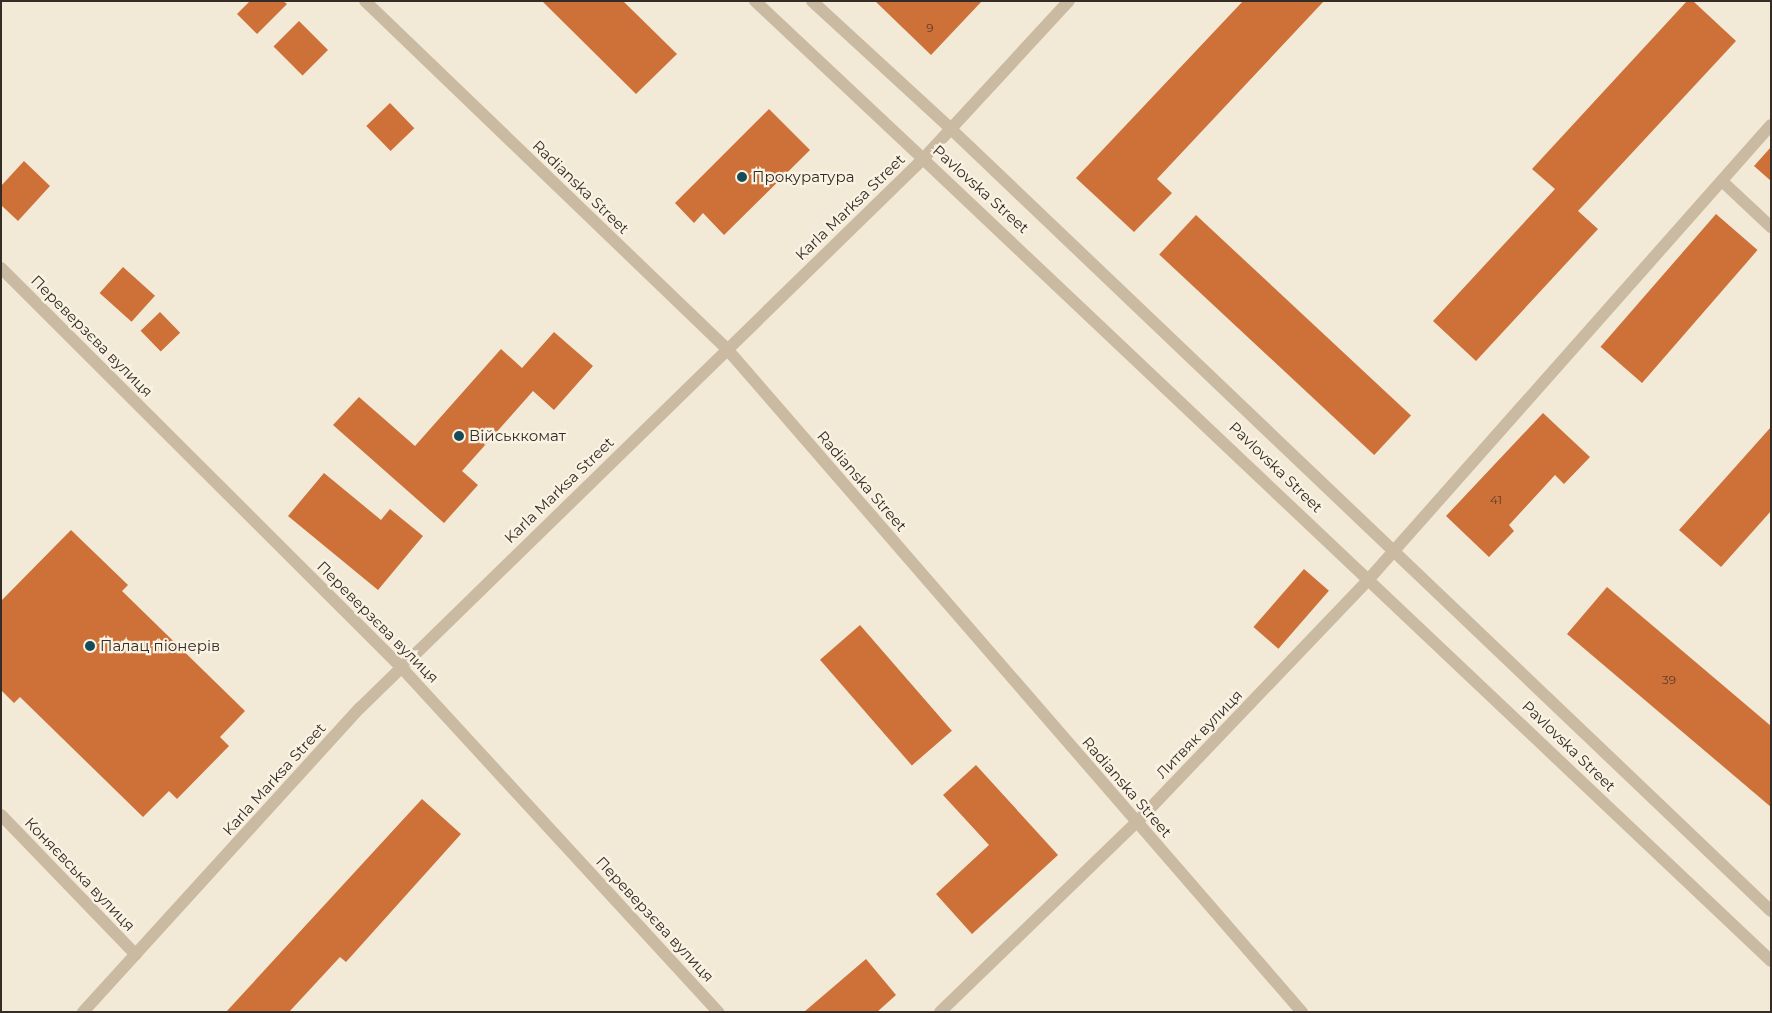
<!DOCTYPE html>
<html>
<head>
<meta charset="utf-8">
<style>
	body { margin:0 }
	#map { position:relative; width:1772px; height:1013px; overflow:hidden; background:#f2e9d6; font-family:Montserrat,sans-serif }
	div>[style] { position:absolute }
	.building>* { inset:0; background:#ce7139; transform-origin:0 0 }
	.minor>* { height:12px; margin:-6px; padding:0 6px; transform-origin:6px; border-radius:6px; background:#cbbaa2 }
	.tertiary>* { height:12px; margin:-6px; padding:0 6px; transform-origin:6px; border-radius:6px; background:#cbbaa2 }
	.dots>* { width:14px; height:14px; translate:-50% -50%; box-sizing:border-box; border:2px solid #faf2e3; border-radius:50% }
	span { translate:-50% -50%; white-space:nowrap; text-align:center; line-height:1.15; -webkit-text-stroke:4.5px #faf2e3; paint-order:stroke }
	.number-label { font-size:12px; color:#5b3d2a }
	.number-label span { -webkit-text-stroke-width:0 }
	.poi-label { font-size:15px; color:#352c25 }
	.left { translate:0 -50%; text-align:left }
	.street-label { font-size:15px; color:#352c25 }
	.frame { position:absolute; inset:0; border:2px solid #352c25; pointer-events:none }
</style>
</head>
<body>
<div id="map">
	<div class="building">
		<i style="clip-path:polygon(250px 1px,283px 1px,287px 4px,257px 34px,237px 14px)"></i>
		<i style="clip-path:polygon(542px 1px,623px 1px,677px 54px,636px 94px)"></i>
		<i style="clip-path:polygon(875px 1px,982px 1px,931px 55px)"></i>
		<i style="clip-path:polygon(1243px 1px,1324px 1px,1157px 179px,1172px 193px,1134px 232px,1076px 178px)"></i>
		<i style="clip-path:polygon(1687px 1px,1693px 1px,1736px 41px,1578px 211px,1598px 229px,1476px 361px,1433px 321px,1555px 189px,1532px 169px)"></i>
		<i style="left:299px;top:21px;width:41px;height:36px;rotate:45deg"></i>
		<i style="left:390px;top:103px;width:35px;height:33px;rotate:46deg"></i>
		<i style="clip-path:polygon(769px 109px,810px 150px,724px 235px,703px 213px,694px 223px,675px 203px)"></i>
		<i style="clip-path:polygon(1771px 147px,1771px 181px,1754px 166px)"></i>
		<i style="clip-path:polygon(24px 161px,50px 186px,18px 221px,1px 205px,1px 186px)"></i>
		<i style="left:1716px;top:214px;width:55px;height:176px;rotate:41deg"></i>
		<i style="left:1196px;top:215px;width:294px;height:54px;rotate:43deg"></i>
		<i style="left:123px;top:267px;width:43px;height:35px;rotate:42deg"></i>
		<i style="left:160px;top:312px;width:29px;height:27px;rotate:46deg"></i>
		<i style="clip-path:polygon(554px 332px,593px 366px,554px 410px,533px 391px,462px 471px,478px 485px,444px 523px,333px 425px,359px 397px,415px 446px,501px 349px,522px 368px)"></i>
		<i style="clip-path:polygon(1543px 413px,1590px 457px,1564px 484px,1555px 475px,1509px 525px,1514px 531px,1489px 557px,1446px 516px)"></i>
		<i style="clip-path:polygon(1771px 427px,1771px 511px,1721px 567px,1679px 530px)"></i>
		<i style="clip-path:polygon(324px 473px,381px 520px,390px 509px,423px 536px,378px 590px,288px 516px)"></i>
		<i style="clip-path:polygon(71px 530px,128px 585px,122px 591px,245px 711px,220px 737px,229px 746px,177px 799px,169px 791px,143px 817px,20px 697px,14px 703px,1px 690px,1px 601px)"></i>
		<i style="left:1304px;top:569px;width:33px;height:77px;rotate:41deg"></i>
		<i style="clip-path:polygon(1607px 587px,1771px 726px,1771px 807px,1567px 634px)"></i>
		<i style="left:860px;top:625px;width:140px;height:53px;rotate:49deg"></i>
		<i style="clip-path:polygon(976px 765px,1058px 855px,972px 934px,936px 894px,989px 845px,943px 795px)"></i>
		<i style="clip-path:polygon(422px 799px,461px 834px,346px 962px,340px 957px,289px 1012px,226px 1012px)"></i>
		<i style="clip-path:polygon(866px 959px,896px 995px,877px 1012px,804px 1012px)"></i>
	</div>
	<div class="minor">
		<i style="left:365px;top:1px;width:502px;rotate:43.87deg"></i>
		<i style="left:727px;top:349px;width:878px;rotate:49.07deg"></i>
		<i style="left:951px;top:129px;width:1133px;rotate:43.64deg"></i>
		<i style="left:923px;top:159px;width:1167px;rotate:43.4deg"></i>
		<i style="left:1723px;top:182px;width:66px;rotate:43.2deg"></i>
		<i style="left:1px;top:268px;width:565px;rotate:44.93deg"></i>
		<i style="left:401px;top:667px;width:469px;rotate:47.4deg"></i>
		<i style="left:1px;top:815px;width:194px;rotate:46deg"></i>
		<i style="left:940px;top:1012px;width:272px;rotate:-44deg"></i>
		<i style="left:1136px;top:823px;width:337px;rotate:-46.3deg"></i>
		<i style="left:1369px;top:579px;width:606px;rotate:-48.48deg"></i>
	</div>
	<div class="tertiary">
		<i style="left:755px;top:1px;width:231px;rotate:43.2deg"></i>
		<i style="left:812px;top:1px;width:189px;rotate:42.6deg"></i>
		<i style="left:83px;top:1012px;width:411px;rotate:-47.7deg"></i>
		<i style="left:360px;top:708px;width:786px;rotate:-44.28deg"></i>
		<i style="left:923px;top:159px;width:215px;rotate:-47.3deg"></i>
	</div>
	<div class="dots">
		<i style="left:742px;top:177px;background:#184b58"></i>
		<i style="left:459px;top:436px;background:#184b58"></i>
		<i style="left:90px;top:646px;background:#184b58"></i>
	</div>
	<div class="number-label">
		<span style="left:930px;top:28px">9</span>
		<span style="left:1496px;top:500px">41</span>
		<span style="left:1669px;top:680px">39</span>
	</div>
	<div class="poi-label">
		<span class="left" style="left:752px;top:177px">Прокуратура</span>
		<span class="left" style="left:469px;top:436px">Військкомат</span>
		<span class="left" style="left:100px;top:646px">Палац піонерів</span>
	</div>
	<div class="street-label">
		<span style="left:581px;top:187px;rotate:44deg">Radianska Street</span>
		<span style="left:981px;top:189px;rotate:42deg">Pavlovska Street</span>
		<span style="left:850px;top:207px;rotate:-44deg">Karla Marksa Street</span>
		<span style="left:92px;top:336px;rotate:45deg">Переверзєва вулиця</span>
		<span style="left:1276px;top:467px;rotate:44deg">Pavlovska Street</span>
		<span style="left:862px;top:481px;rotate:49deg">Radianska Street</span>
		<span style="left:559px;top:490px;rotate:-44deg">Karla Marksa Street</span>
		<span style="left:378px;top:622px;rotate:45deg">Переверзєва вулиця</span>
		<span style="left:1199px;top:734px;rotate:-46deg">Литвяк вулиця</span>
		<span style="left:1569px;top:746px;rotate:44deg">Pavlovska Street</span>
		<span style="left:274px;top:779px;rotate:-48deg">Karla Marksa Street</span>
		<span style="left:1127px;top:787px;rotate:49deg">Radianska Street</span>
		<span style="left:80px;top:874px;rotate:46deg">Коняєвська вулиця</span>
		<span style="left:655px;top:919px;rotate:47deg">Переверзєва вулиця</span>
	</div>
	<div class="frame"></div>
</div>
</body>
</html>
